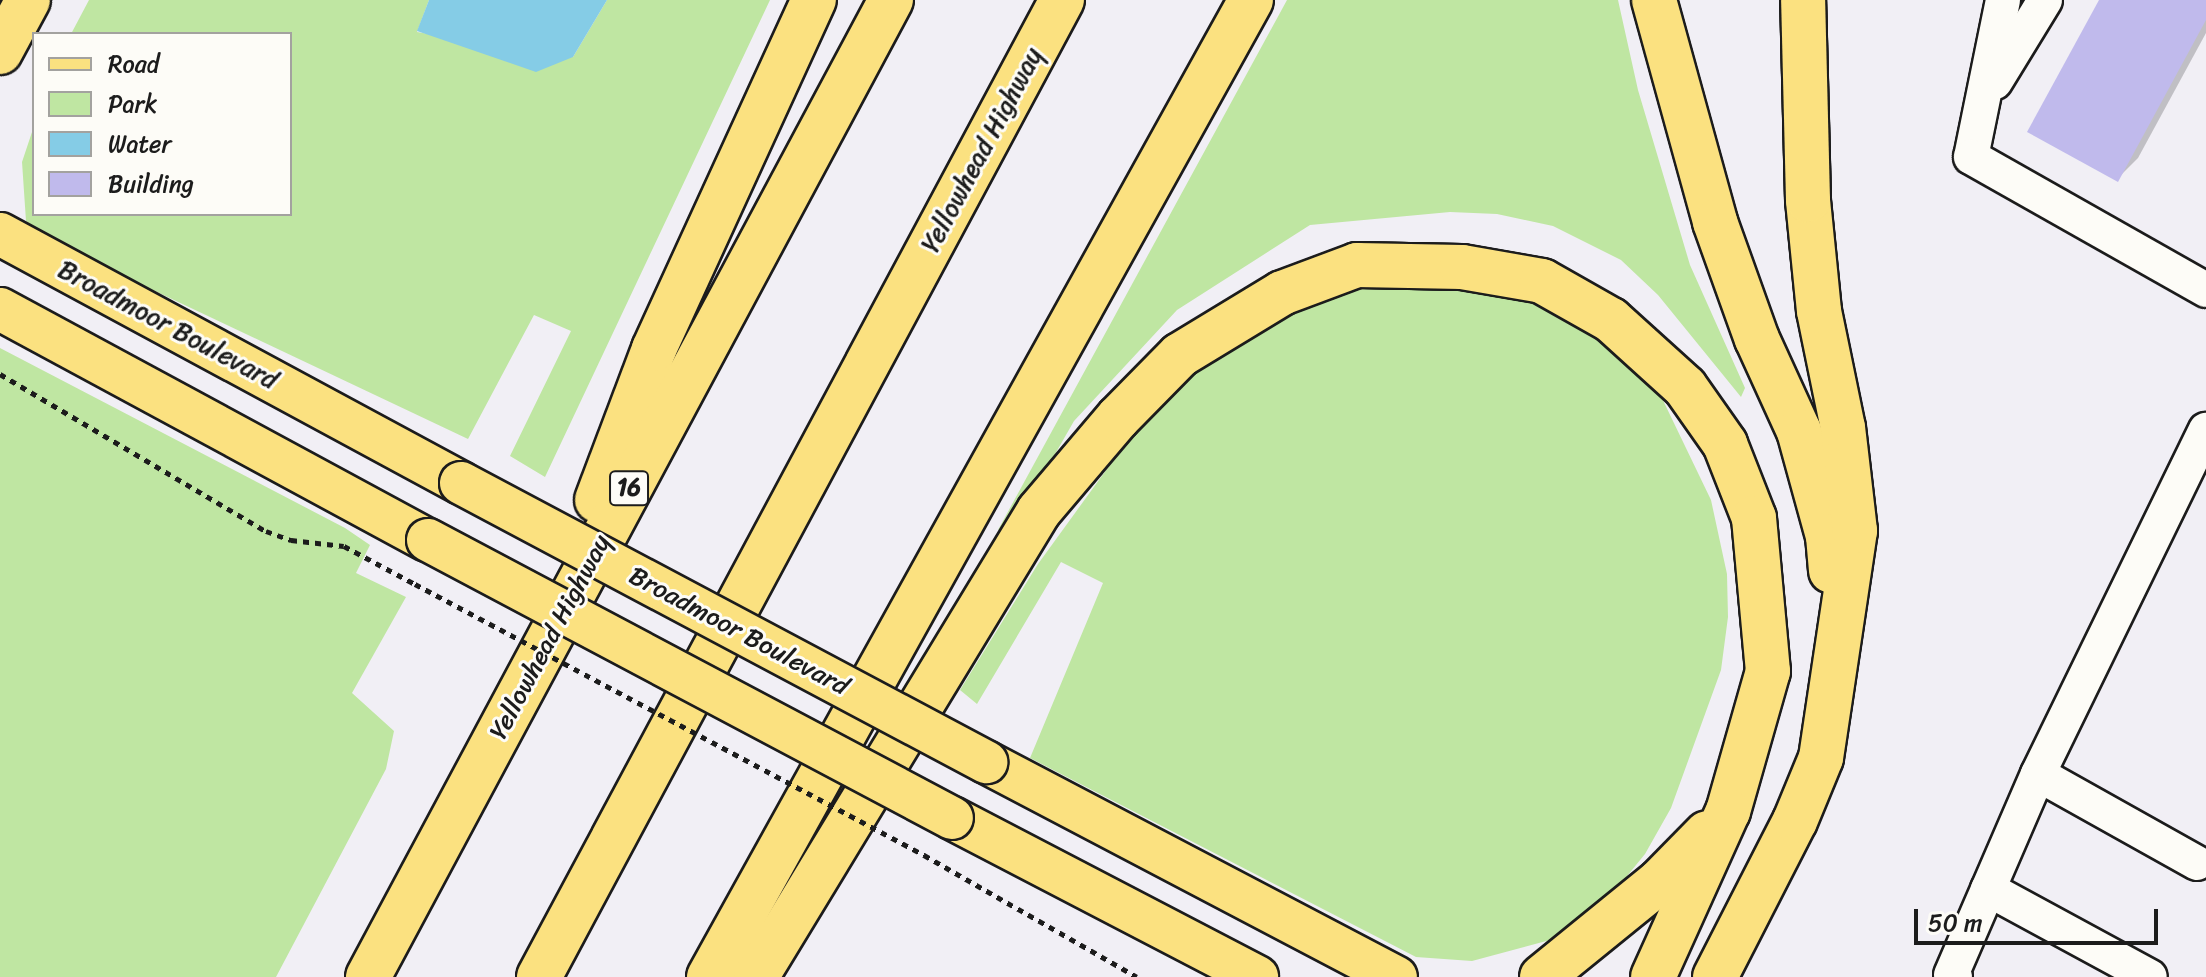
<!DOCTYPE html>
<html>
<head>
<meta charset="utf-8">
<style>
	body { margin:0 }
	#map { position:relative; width:2206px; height:977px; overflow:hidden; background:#f1eff5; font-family:Sriracha,sans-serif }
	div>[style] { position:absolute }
	.green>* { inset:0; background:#bfe6a2 }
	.water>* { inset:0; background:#85cce6 }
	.shadow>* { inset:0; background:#0003 }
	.building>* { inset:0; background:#c0baec }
	.path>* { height:5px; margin-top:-2.5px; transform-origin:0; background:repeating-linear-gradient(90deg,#1c1c1c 0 6px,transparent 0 12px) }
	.roads { filter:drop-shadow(2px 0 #1c1c1c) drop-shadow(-2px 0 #1c1c1c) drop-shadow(0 2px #1c1c1c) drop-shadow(0 -2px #1c1c1c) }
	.minor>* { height:34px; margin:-17px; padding:0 17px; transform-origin:17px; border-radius:17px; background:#fdfcf7 }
	.major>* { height:42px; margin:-21px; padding:0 21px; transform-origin:21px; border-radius:21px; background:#fbe180 }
	.highway>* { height:44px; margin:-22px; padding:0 22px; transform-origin:22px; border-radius:22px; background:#fbe180 }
	.path-bridge>* { height:5px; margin-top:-2.5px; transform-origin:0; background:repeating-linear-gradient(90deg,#1c1c1c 0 6px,transparent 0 12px) }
	.bridges { filter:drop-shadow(2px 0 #1c1c1c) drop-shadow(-2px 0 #1c1c1c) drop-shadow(0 2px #1c1c1c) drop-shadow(0 -2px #1c1c1c) }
	.major-bridge>* { height:42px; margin:-21px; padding:0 21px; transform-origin:21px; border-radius:21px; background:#fbe180 }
	span { translate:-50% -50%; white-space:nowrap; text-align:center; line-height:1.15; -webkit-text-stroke:6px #fdfcf7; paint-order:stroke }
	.shield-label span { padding:2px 6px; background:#fdfcf7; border:2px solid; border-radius:6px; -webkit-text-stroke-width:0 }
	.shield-label { font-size:24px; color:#1c1c1c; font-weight:700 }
	.street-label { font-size:26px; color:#1c1c1c }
	.legend { position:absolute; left:32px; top:32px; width:260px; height:184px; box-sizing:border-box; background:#fdfcf7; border:2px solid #a3a29f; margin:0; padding:10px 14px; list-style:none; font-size:24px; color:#1c1c1c }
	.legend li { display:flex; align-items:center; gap:16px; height:40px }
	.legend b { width:40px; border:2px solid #a3a29f }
	.scale { position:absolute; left:1914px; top:909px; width:244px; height:36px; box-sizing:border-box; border:4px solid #1c1c1c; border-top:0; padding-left:10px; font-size:24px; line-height:28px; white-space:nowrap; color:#1c1c1c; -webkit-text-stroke:6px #fdfcf7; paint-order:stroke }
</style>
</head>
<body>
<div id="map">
	<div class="green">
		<i style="clip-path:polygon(89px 0,429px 0,417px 32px,573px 57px,607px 0,770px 0,545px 477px,510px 456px,571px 331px,534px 315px,468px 439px,47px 240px,26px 221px,22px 162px,34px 126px,34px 214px,290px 214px,290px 34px,71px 34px)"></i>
		<i style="clip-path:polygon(1287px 0,1618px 0,1638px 90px,1690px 265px,1745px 388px,1741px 397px,1658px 295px,1621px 260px,1553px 226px,1497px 214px,1450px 212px,1310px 225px,1177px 310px,1074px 421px,1011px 531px,998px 530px)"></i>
		<i style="clip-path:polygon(1405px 281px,1527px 296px,1632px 358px,1659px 392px,1711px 500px,1727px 574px,1728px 617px,1721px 670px,1671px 808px,1645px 854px,1605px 903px,1565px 936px,1472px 961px,1416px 957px,1030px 758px,1103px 583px,1061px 562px,977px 704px,960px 690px,1038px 564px,1120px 451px,1200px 366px,1263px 320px,1349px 286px)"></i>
		<i style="clip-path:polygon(0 348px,345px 528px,370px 545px,356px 573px,406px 597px,352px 693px,394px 731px,386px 769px,276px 977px,0 977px)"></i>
	</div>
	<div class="water">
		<i style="clip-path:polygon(429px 0,607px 0,573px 57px,536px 72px,417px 31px)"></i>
	</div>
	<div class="shadow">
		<i style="clip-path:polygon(2101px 0,2206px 0,2206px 33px,2138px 158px,2117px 179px)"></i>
	</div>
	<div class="building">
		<i style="clip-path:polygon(2099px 0,2206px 0,2206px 20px,2118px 182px,2027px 132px)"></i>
	</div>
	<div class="path">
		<i style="left:0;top:374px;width:309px;rotate:30.6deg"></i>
		<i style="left:266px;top:531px;width:27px;rotate:20deg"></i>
		<i style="left:291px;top:540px;width:53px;rotate:6.5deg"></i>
		<i style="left:344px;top:546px;width:81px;rotate:28.2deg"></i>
		<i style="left:924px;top:855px;width:245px;rotate:29.8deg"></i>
	</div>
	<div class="roads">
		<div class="minor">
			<i style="left:2003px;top:0;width:160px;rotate:101.5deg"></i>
			<i style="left:1971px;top:157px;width:270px;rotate:29.5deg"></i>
			<i style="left:1995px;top:82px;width:96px;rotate:-58.6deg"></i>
			<i style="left:2197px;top:863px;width:182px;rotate:-150.8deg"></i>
			<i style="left:2038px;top:774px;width:383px;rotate:-64deg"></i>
			<i style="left:1988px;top:889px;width:184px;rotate:28.5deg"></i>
			<i style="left:1955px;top:977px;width:4px;rotate:-153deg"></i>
			<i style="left:1951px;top:975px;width:219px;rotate:-66.6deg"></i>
		</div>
		<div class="major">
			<i style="left:0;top:234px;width:524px;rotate:28.37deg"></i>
			<i style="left:0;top:309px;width:486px;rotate:28.4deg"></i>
			<i style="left:986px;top:762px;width:463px;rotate:27.7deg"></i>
			<i style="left:952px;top:818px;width:344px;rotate:27.5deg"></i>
		</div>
		<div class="highway">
			<i style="left:1654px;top:0;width:230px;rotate:74.6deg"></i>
			<i style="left:1715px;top:222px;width:124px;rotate:70.3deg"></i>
			<i style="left:1757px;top:339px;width:101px;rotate:65.5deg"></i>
			<i style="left:1799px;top:431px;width:109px;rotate:74.6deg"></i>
			<i style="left:1828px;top:536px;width:35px;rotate:85deg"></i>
			<i style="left:0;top:52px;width:59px;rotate:-61.7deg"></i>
			<i style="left:597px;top:500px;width:161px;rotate:-69.3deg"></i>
			<i style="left:654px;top:349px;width:384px;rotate:-65.4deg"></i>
			<i style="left:368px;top:977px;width:1108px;rotate:-61.84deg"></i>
			<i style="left:539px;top:977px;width:1108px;rotate:-61.84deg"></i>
			<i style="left:709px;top:977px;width:1117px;rotate:-60.98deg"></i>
			<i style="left:756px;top:977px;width:545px;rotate:-58.73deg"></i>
			<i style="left:1039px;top:511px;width:122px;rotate:-49.7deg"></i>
			<i style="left:1118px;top:418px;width:88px;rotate:-45.5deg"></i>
			<i style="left:1180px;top:355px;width:119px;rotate:-31.3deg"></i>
			<i style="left:1282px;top:293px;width:80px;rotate:-20.5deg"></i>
			<i style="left:1357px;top:265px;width:105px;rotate:1.1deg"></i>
			<i style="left:1462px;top:267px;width:81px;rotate:9.9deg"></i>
			<i style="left:1542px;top:281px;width:79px;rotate:29.5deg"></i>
			<i style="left:1611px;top:320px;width:100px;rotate:42.2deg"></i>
			<i style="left:1685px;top:387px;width:70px;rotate:54.9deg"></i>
			<i style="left:1725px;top:444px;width:79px;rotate:68.6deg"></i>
			<i style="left:1754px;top:518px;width:154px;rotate:84.8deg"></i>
			<i style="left:1768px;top:671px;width:146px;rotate:105.9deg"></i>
			<i style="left:1728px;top:811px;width:182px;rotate:114.3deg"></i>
			<i style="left:1542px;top:977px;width:152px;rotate:-39.1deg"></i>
			<i style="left:1660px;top:881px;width:67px;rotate:-45.6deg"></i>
			<i style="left:1715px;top:977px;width:175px;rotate:-62.9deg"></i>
			<i style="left:1795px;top:821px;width:68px;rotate:-67.6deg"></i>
			<i style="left:1821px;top:758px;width:230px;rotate:-81.5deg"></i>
			<i style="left:1855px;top:531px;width:104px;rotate:-96.6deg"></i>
			<i style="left:1843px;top:428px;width:119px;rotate:-101.6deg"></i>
			<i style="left:1819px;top:311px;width:112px;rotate:-95.7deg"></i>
			<i style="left:1808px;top:200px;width:200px;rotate:-91.4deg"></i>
		</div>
	</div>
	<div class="path-bridge">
		<i style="left:415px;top:584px;width:577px;rotate:28.03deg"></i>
	</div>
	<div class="bridges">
		<div class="major-bridge">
			<i style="left:461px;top:483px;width:595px;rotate:27.99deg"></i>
			<i style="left:428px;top:540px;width:593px;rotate:27.95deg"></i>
		</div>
	</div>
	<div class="shield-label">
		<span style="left:629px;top:488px">16</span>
	</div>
	<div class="street-label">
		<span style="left:982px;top:150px;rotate:-62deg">Yellowhead Highway</span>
		<span style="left:168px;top:325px;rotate:28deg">Broadmoor Boulevard</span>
		<span style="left:739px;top:631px;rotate:28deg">Broadmoor Boulevard</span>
		<span style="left:550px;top:637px;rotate:-62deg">Yellowhead Highway</span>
	</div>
	<ul class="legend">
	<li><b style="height:10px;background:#fbe180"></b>Road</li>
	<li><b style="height:22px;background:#bfe6a2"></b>Park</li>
	<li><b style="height:22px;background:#85cce6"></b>Water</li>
	<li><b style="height:22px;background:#c0baec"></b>Building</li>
	</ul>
	<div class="scale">50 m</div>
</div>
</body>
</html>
